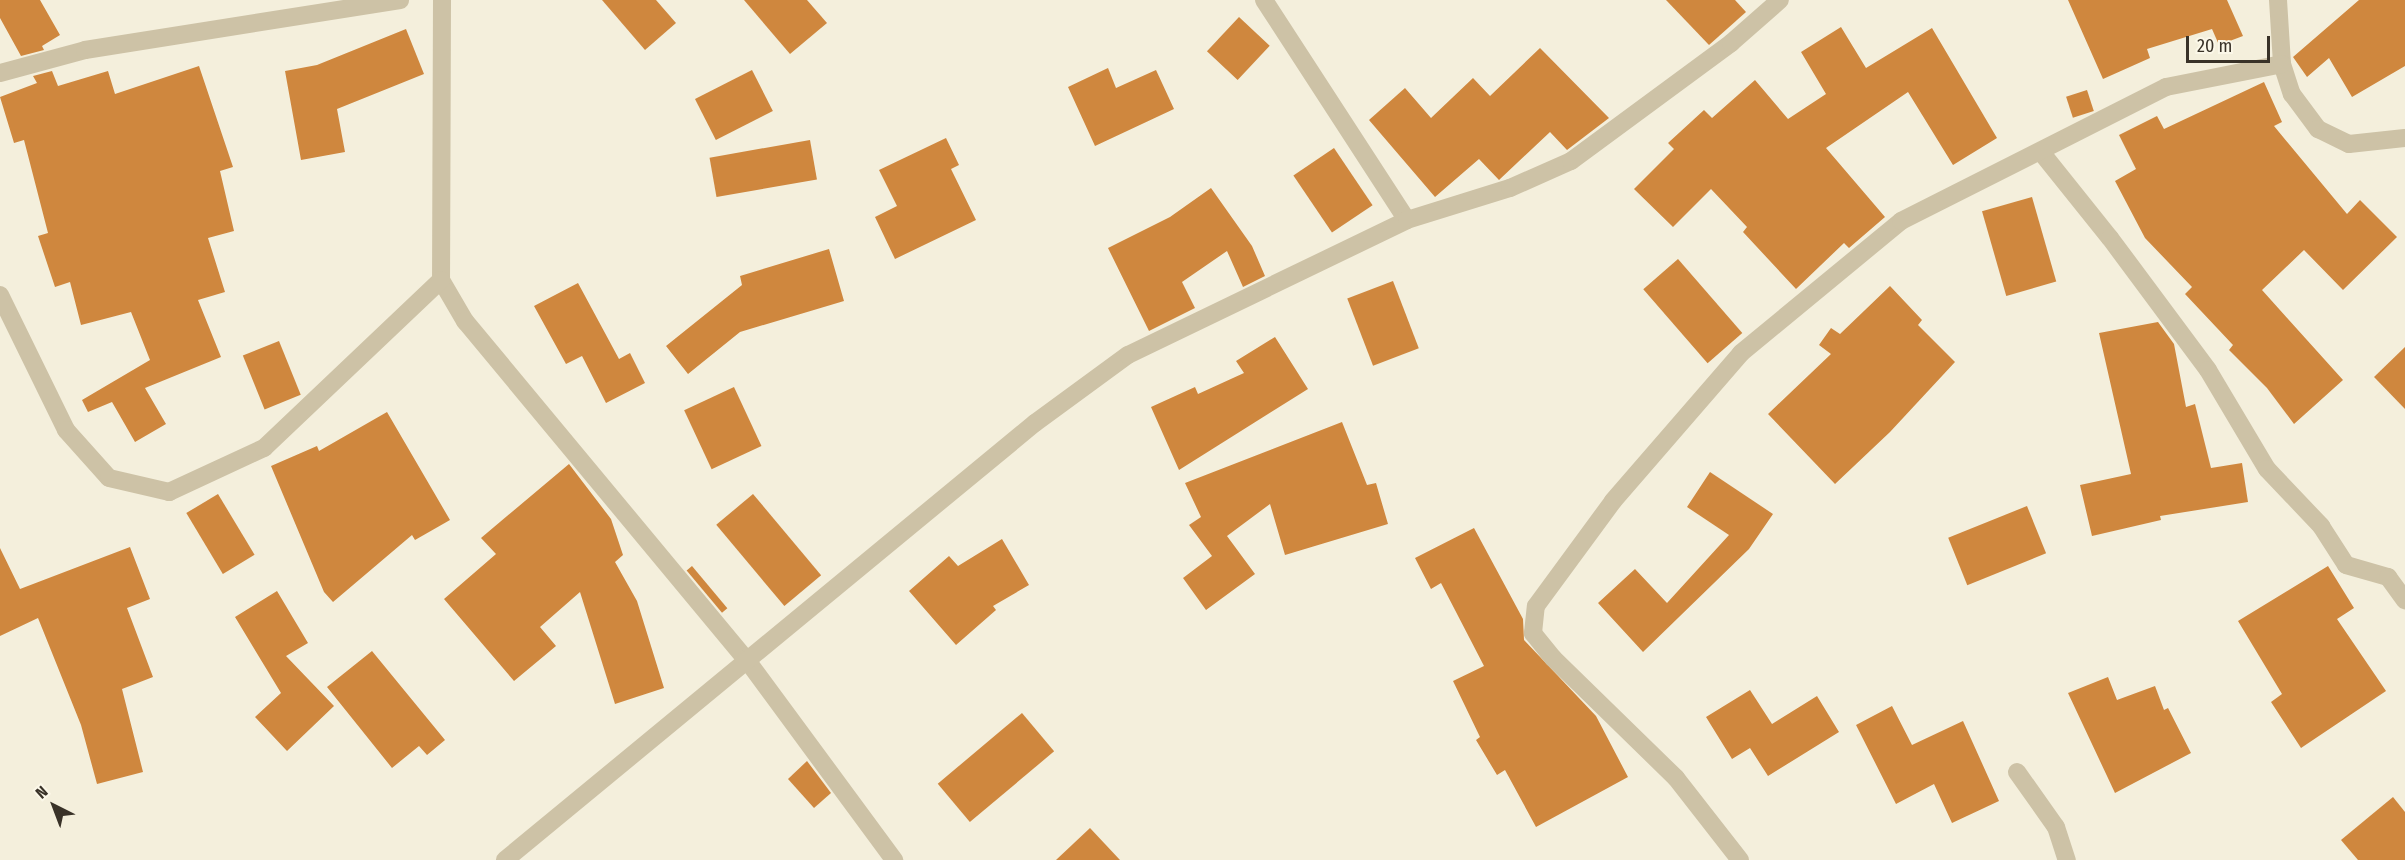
<!DOCTYPE html>
<html>
<head>
<meta charset="utf-8">
<style>
	body { margin:0 }
	#map { position:relative; width:2405px; height:860px; overflow:hidden; background:#f4efdc; font-family:"Fira Sans Condensed",sans-serif }
	div>[style] { position:absolute }
	.building>* { inset:0; background:#cf873e; transform-origin:0 0 }
	.street>* { height:18px; margin:-9px; padding:0 9px; transform-origin:9px; border-radius:9px; background:#cdc2a6 }
	span { translate:-50% -50%; white-space:nowrap; text-align:center; line-height:1.15; -webkit-text-stroke:4.5px #fbf7e8; paint-order:stroke }
	.north { position:absolute; left:24px; top:776px; width:60px; height:60px; -webkit-text-stroke:4px #fbf7e8; paint-order:stroke; rotate:318deg; font-size:16px; font-weight:700; line-height:24px; text-align:center; color:#393228 }
	.north::after { content:''; display:block; margin:auto; width:21px; height:27px; background:#393228; clip-path:polygon(50% 0,100% 100%,50% 72%,0 100%) }
	.scale { position:absolute; left:2186px; top:36px; width:84px; height:27px; box-sizing:border-box; border:3px solid #393228; border-top:0; padding-left:8px; font-size:18px; line-height:21px; white-space:nowrap; color:#393228; -webkit-text-stroke:4px #fbf7e8; paint-order:stroke }
</style>
</head>
<body>
<div id="map">
	<div class="building">
		<i style="clip-path:polygon(0 0,40px 0,60px 35px,42px 46px,44px 50px,21px 56px,0 18px)"></i>
		<i style="clip-path:polygon(602px 0,656px 0,676px 23px,645px 50px)"></i>
		<i style="clip-path:polygon(744px 0,807px 0,827px 23px,790px 54px)"></i>
		<i style="clip-path:polygon(1666px 0,1735px 0,1746px 12px,1709px 45px)"></i>
		<i style="clip-path:polygon(2068px 0,2227px 0,2243px 36px,2219px 45px,2212px 29px,2147px 49px,2150px 58px,2103px 79px)"></i>
		<i style="clip-path:polygon(2359px 0,2405px 0,2405px 66px,2352px 97px,2329px 58px,2307px 77px,2293px 57px)"></i>
		<i style="left:1239px;top:17px;width:42px;height:47px;rotate:43deg"></i>
		<i style="clip-path:polygon(1841px 27px,1866px 68px,1932px 28px,1997px 138px,1953px 165px,1908px 92px,1826px 148px,1885px 217px,1849px 248px,1844px 243px,1796px 289px,1743px 232px,1747px 227px,1711px 189px,1673px 227px,1634px 189px,1674px 149px,1668px 143px,1704px 110px,1712px 118px,1755px 80px,1788px 119px,1826px 94px,1801px 52px)"></i>
		<i style="clip-path:polygon(406px 29px,424px 74px,337px 109px,345px 152px,301px 160px,285px 71px,317px 65px)"></i>
		<i style="clip-path:polygon(1540px 48px,1609px 118px,1567px 150px,1550px 132px,1499px 180px,1479px 159px,1435px 197px,1369px 120px,1405px 88px,1431px 118px,1473px 78px,1490px 96px)"></i>
		<i style="clip-path:polygon(199px 66px,233px 167px,220px 171px,234px 231px,208px 238px,225px 292px,198px 300px,221px 357px,145px 388px,166px 424px,135px 442px,112px 402px,88px 412px,82px 400px,150px 360px,131px 312px,81px 325px,70px 282px,55px 287px,38px 236px,48px 233px,24px 140px,14px 143px,0 97px,37px 83px,33px 76px,52px 71px,58px 86px,108px 71px,115px 94px)"></i>
		<i style="clip-path:polygon(1108px 68px,1116px 88px,1156px 70px,1174px 109px,1095px 146px,1068px 87px)"></i>
		<i style="left:752px;top:70px;width:46px;height:64px;rotate:63deg"></i>
		<i style="clip-path:polygon(2264px 82px,2282px 122px,2274px 126px,2347px 214px,2360px 200px,2397px 237px,2343px 290px,2304px 250px,2262px 290px,2343px 380px,2294px 424px,2267px 388px,2229px 350px,2233px 345px,2185px 294px,2192px 287px,2145px 238px,2115px 181px,2136px 169px,2119px 135px,2157px 116px,2164px 129px)"></i>
		<i style="left:2087px;top:90px;width:22px;height:22px;rotate:72deg"></i>
		<i style="clip-path:polygon(946px 138px,959px 165px,951px 169px,976px 220px,895px 259px,875px 217px,897px 206px,879px 170px)"></i>
		<i style="left:810px;top:140px;width:40px;height:102px;rotate:80deg"></i>
		<i style="left:1334px;top:148px;width:69px;height:49px;rotate:56deg"></i>
		<i style="clip-path:polygon(1211px 188px,1252px 246px,1265px 276px,1243px 287px,1227px 251px,1182px 282px,1195px 308px,1149px 331px,1108px 248px,1170px 217px)"></i>
		<i style="left:2032px;top:197px;width:88px;height:52px;rotate:74deg"></i>
		<i style="clip-path:polygon(829px 249px,844px 301px,740px 332px,688px 374px,666px 346px,742px 285px,740px 276px)"></i>
		<i style="left:1678px;top:259px;width:98px;height:46px;rotate:49deg"></i>
		<i style="left:1393px;top:281px;width:72px;height:49px;rotate:69deg"></i>
		<i style="clip-path:polygon(578px 283px,619px 359px,630px 353px,645px 383px,606px 403px,582px 356px,566px 364px,534px 306px)"></i>
		<i style="clip-path:polygon(1890px 286px,1922px 320px,1918px 325px,1955px 362px,1890px 432px,1835px 484px,1768px 414px,1831px 354px,1819px 345px,1831px 328px,1840px 334px)"></i>
		<i style="clip-path:polygon(2158px 322px,2174px 344px,2186px 407px,2195px 404px,2211px 468px,2242px 463px,2248px 502px,2160px 516px,2161px 520px,2092px 536px,2080px 485px,2131px 474px,2099px 333px)"></i>
		<i style="clip-path:polygon(1275px 337px,1308px 389px,1179px 470px,1151px 407px,1195px 387px,1198px 394px,1244px 373px,1236px 361px)"></i>
		<i style="left:279px;top:341px;width:58px;height:39px;rotate:68deg"></i>
		<i style="clip-path:polygon(2405px 347px,2405px 409px,2374px 377px)"></i>
		<i style="left:734px;top:387px;width:65px;height:55px;rotate:65deg"></i>
		<i style="clip-path:polygon(387px 412px,450px 520px,415px 540px,412px 535px,333px 602px,324px 592px,271px 466px,317px 446px,319px 451px)"></i>
		<i style="clip-path:polygon(1342px 422px,1367px 485px,1376px 483px,1388px 524px,1285px 555px,1270px 504px,1227px 536px,1255px 574px,1206px 610px,1183px 578px,1212px 556px,1189px 525px,1201px 517px,1185px 483px)"></i>
		<i style="clip-path:polygon(569px 464px,611px 519px,623px 555px,615px 562px,637px 601px,664px 688px,615px 704px,580px 592px,540px 627px,556px 646px,514px 681px,444px 599px,496px 554px,481px 538px)"></i>
		<i style="clip-path:polygon(1710px 472px,1773px 514px,1749px 549px,1643px 652px,1598px 603px,1635px 569px,1667px 603px,1729px 535px,1687px 507px)"></i>
		<i style="left:218px;top:494px;width:71px;height:37px;rotate:59deg"></i>
		<i style="left:753px;top:494px;width:106px;height:48px;rotate:50deg"></i>
		<i style="left:2027px;top:506px;width:51px;height:85px;rotate:68deg"></i>
		<i style="clip-path:polygon(1474px 528px,1523px 619px,1524px 640px,1596px 716px,1628px 777px,1536px 827px,1505px 770px,1497px 775px,1476px 740px,1480px 737px,1453px 681px,1484px 666px,1441px 583px,1431px 589px,1415px 558px)"></i>
		<i style="clip-path:polygon(1002px 539px,1029px 585px,993px 606px,996px 610px,956px 645px,909px 591px,949px 556px,958px 566px)"></i>
		<i style="clip-path:polygon(130px 547px,150px 599px,127px 608px,153px 677px,122px 689px,143px 772px,97px 784px,81px 725px,38px 618px,0 636px,0 548px,20px 589px)"></i>
		<i style="left:692px;top:566px;width:55px;height:7px;rotate:50deg"></i>
		<i style="clip-path:polygon(2328px 566px,2354px 608px,2337px 619px,2386px 691px,2301px 748px,2271px 702px,2282px 694px,2238px 621px)"></i>
		<i style="clip-path:polygon(277px 591px,308px 643px,286px 656px,334px 706px,287px 751px,255px 717px,281px 693px,235px 617px)"></i>
		<i style="clip-path:polygon(372px 651px,445px 740px,427px 755px,419px 746px,392px 768px,327px 687px)"></i>
		<i style="clip-path:polygon(2108px 677px,2117px 700px,2155px 686px,2164px 710px,2168px 708px,2191px 753px,2115px 793px,2068px 693px)"></i>
		<i style="clip-path:polygon(1750px 690px,1772px 724px,1817px 696px,1839px 732px,1768px 776px,1750px 748px,1732px 759px,1706px 717px)"></i>
		<i style="clip-path:polygon(1892px 706px,1912px 745px,1963px 721px,1999px 801px,1952px 823px,1934px 784px,1896px 804px,1856px 725px)"></i>
		<i style="left:1022px;top:713px;width:50px;height:110px;rotate:50deg"></i>
		<i style="clip-path:polygon(807px 761px,831px 793px,814px 808px,788px 779px)"></i>
		<i style="clip-path:polygon(2393px 797px,2405px 812px,2405px 860px,2358px 860px,2341px 840px)"></i>
		<i style="clip-path:polygon(1090px 828px,1120px 860px,1056px 860px)"></i>
	</div>
	<div class="street">
		<i style="left:442px;top:0;width:280px;rotate:90.2deg"></i>
		<i style="left:441px;top:280px;width:48px;rotate:59.7deg"></i>
		<i style="left:465px;top:321px;width:440px;rotate:50.3deg"></i>
		<i style="left:746px;top:659px;width:250px;rotate:53.6deg"></i>
		<i style="left:1264px;top:0;width:262px;rotate:57deg"></i>
		<i style="left:2278px;top:0;width:64px;rotate:86.4deg"></i>
		<i style="left:2282px;top:64px;width:32px;rotate:72deg"></i>
		<i style="left:2292px;top:94px;width:44px;rotate:53.4deg"></i>
		<i style="left:2318px;top:129px;width:34px;rotate:26deg"></i>
		<i style="left:2349px;top:144px;width:56px;rotate:-6.1deg"></i>
		<i style="left:0;top:73px;width:88px;rotate:-15.1deg"></i>
		<i style="left:85px;top:50px;width:319px;rotate:-9deg"></i>
		<i style="left:2041px;top:152px;width:110px;rotate:51.3deg"></i>
		<i style="left:2110px;top:238px;width:164px;rotate:53.4deg"></i>
		<i style="left:2208px;top:370px;width:115px;rotate:59.2deg"></i>
		<i style="left:2267px;top:469px;width:79px;rotate:46.5deg"></i>
		<i style="left:2321px;top:526px;width:46px;rotate:57.3deg"></i>
		<i style="left:2346px;top:565px;width:44px;rotate:15.9deg"></i>
		<i style="left:2388px;top:577px;width:29px;rotate:54deg"></i>
		<i style="left:0;top:295px;width:150px;rotate:63.9deg"></i>
		<i style="left:66px;top:430px;width:64px;rotate:48.1deg"></i>
		<i style="left:109px;top:478px;width:62px;rotate:13.1deg"></i>
		<i style="left:169px;top:492px;width:105px;rotate:-24.9deg"></i>
		<i style="left:264px;top:448px;width:244px;rotate:-43.5deg"></i>
		<i style="left:2017px;top:772px;width:67px;rotate:54.7deg"></i>
		<i style="left:2056px;top:827px;width:35px;rotate:72deg"></i>
		<i style="left:505px;top:860px;width:687px;rotate:-39.51deg"></i>
		<i style="left:1035px;top:423px;width:115px;rotate:-36.2deg"></i>
		<i style="left:1128px;top:355px;width:310px;rotate:-25.8deg"></i>
		<i style="left:1407px;top:220px;width:108px;rotate:-17.3deg"></i>
		<i style="left:1510px;top:188px;width:67px;rotate:-23.9deg"></i>
		<i style="left:1571px;top:161px;width:199px;rotate:-36.4deg"></i>
		<i style="left:1731px;top:43px;width:65px;rotate:-41.3deg"></i>
		<i style="left:1740px;top:860px;width:104px;rotate:-128deg"></i>
		<i style="left:1676px;top:778px;width:172px;rotate:-135.7deg"></i>
		<i style="left:1553px;top:658px;width:32px;rotate:-129deg"></i>
		<i style="left:1533px;top:633px;width:27px;rotate:-84deg"></i>
		<i style="left:1536px;top:606px;width:130px;rotate:-53.7deg"></i>
		<i style="left:1613px;top:501px;width:196px;rotate:-49.1deg"></i>
		<i style="left:1741px;top:353px;width:207px;rotate:-39.5deg"></i>
		<i style="left:1901px;top:221px;width:297px;rotate:-26.8deg"></i>
		<i style="left:2166px;top:87px;width:118px;rotate:-11.2deg"></i>
	</div>
	<div class="north">N</div>
	<div class="scale">20 m</div>
</div>
</body>
</html>
